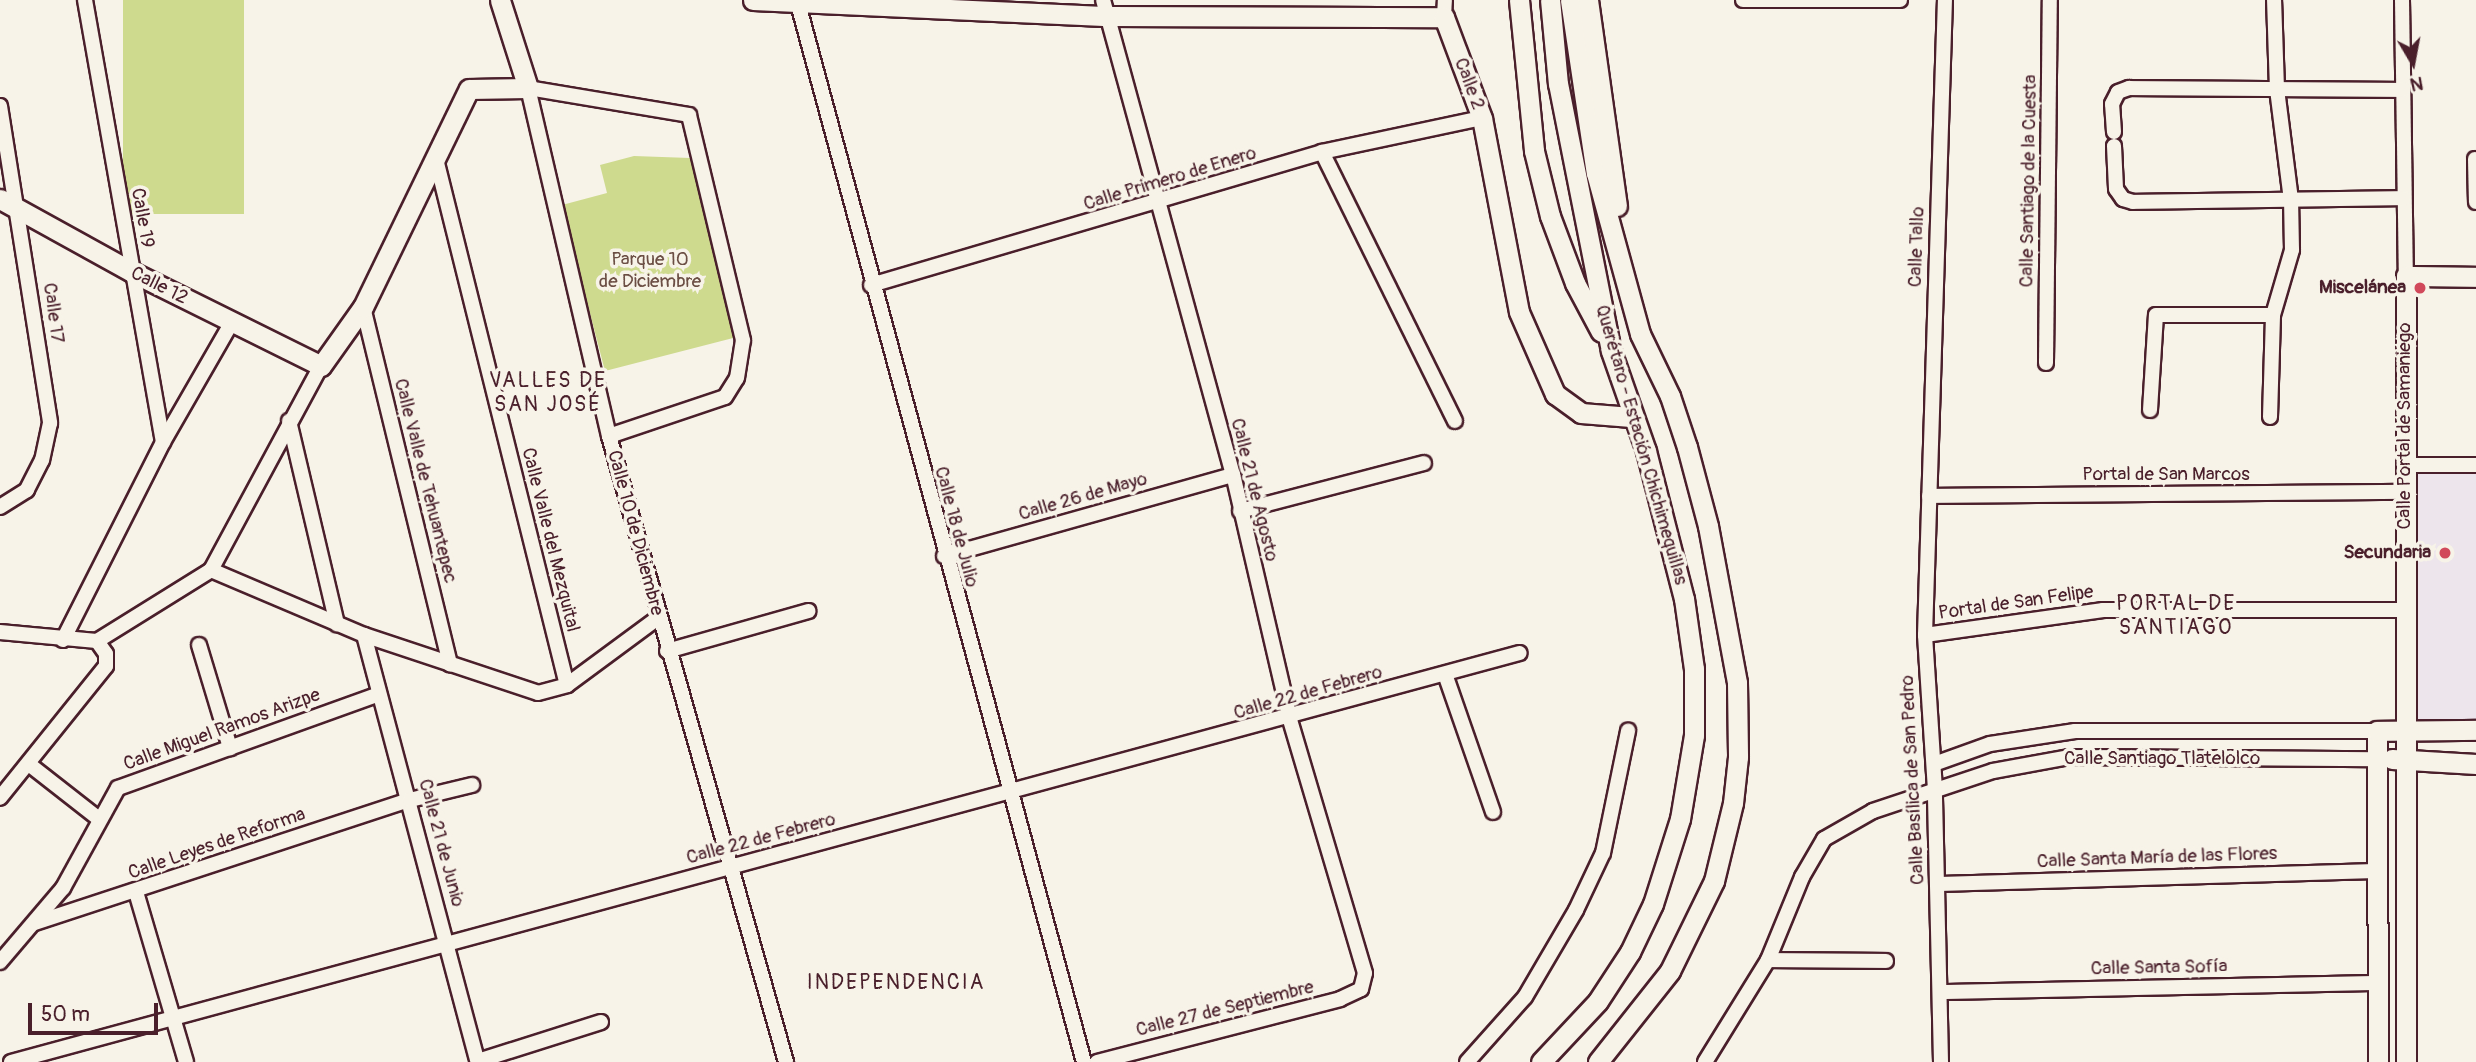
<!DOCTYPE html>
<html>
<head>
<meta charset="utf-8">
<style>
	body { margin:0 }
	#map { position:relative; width:2476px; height:1062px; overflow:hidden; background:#f7f3e8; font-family:Pangolin,sans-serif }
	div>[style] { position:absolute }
	.built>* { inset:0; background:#ede5ec; transform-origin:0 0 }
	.green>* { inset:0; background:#ceda8e; transform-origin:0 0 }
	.roads { filter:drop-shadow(2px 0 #4a1f2b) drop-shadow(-2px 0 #4a1f2b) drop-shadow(0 2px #4a1f2b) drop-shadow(0 -2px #4a1f2b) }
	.street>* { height:14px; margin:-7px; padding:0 7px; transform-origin:7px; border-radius:7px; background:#f7f3e8 }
	.secondary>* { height:19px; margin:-9.5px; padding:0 9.5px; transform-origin:9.5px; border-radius:9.5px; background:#f7f3e8 }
	.dots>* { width:19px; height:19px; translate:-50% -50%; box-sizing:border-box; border:4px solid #f7f3e8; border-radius:50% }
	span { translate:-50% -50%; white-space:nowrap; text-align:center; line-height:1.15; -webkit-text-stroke:7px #f7f3e8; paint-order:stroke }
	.street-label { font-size:19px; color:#4a1f2b }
	.park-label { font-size:19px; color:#6b4e44 }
	.poi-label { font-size:19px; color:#4a1f2b; font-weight:700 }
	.right { translate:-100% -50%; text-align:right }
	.neighbourhood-label { font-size:21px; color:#4a1f2b; letter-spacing:2px }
	.north { position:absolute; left:2378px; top:28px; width:70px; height:70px; -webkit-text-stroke:5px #f7f3e8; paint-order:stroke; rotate:170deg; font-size:19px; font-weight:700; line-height:28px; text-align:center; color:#4a1f2b }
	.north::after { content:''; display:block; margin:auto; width:24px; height:32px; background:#4a1f2b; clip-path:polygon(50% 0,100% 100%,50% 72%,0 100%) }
	.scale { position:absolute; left:28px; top:1003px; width:130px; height:32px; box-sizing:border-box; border:4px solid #4a1f2b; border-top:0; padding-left:9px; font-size:21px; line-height:24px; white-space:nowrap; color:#4a1f2b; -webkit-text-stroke:5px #f7f3e8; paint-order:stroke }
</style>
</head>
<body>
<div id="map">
	<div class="built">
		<i style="left:2476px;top:471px;width:253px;height:65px;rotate:90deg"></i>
	</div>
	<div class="green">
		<i style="left:123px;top:0;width:121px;height:214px"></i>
		<i style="clip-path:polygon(634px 156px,690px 158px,737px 337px,605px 371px,562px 205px,607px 193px,600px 165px)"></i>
	</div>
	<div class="roads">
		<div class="street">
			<i style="left:85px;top:0;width:449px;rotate:80deg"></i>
			<i style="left:797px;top:0;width:1100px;rotate:74.88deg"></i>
			<i style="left:1743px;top:0;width:157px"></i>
			<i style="left:2402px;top:0;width:276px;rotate:89.2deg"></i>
			<i style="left:1444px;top:17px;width:17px;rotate:-87deg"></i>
			<i style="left:0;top:106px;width:321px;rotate:81deg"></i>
			<i style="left:50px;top:423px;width:38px;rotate:102deg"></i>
			<i style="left:42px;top:460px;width:34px;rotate:117deg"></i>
			<i style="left:27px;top:490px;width:32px;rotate:148deg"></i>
			<i style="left:2114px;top:132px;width:28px;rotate:-94deg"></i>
			<i style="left:2112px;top:104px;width:13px;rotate:-63deg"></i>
			<i style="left:2118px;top:92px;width:12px;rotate:-20deg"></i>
			<i style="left:2129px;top:88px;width:274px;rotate:0.4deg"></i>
			<i style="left:2114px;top:146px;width:43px;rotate:87.3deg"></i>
			<i style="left:2116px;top:189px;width:12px;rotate:55deg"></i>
			<i style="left:2123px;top:199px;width:10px;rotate:17deg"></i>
			<i style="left:2133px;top:202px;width:271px;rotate:-0.8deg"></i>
			<i style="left:1322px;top:152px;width:300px;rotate:63.7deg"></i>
			<i style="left:436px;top:159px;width:542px;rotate:76.02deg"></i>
			<i style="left:2475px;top:159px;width:43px;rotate:88.7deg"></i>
			<i style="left:871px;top:285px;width:470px;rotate:-16.4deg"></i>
			<i style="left:1322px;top:152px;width:164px;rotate:-12deg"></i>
			<i style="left:363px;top:307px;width:368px;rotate:76.3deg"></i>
			<i style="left:2046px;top:363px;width:363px;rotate:-89.4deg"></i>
			<i style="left:2150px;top:410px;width:95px;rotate:-86.4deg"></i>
			<i style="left:2156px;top:315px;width:117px"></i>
			<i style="left:2270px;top:417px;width:102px;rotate:-88.3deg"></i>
			<i style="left:2273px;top:315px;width:68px;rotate:-73.7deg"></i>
			<i style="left:2292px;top:250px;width:50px;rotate:-91.1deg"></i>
			<i style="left:2291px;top:200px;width:112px;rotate:-97.2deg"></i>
			<i style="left:2277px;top:89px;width:89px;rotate:-91.9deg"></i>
			<i style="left:289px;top:421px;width:209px;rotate:76.7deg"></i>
			<i style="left:609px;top:436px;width:122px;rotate:-18.6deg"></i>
			<i style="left:725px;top:397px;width:22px;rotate:-58deg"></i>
			<i style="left:737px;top:378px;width:38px;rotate:-81deg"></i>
			<i style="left:743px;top:340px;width:231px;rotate:-103.5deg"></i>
			<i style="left:689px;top:115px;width:163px;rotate:-170.5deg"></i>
			<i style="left:528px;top:88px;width:357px;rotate:76.9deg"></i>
			<i style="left:609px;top:436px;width:651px;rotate:74.21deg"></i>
			<i style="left:2404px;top:465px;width:72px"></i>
			<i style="left:1929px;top:496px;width:474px;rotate:-0.5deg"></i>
			<i style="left:1240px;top:511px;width:190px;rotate:-14.6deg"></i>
			<i style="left:944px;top:556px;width:300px;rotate:-15.7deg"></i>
			<i style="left:211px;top:570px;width:166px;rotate:23deg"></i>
			<i style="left:364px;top:635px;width:183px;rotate:18.4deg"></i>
			<i style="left:538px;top:693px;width:30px;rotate:-15deg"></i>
			<i style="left:567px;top:685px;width:113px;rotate:-36.4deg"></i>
			<i style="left:0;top:632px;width:97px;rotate:5.3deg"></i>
			<i style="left:97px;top:641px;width:16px;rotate:55deg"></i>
			<i style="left:106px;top:654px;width:12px;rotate:90deg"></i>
			<i style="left:106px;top:666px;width:169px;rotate:128.8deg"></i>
			<i style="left:364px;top:635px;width:442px;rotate:75.1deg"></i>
			<i style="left:1925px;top:635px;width:180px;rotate:-8deg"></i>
			<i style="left:2103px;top:610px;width:304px"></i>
			<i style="left:63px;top:640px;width:222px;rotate:-63.2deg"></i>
			<i style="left:163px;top:442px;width:138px;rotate:-60.1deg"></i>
			<i style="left:97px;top:641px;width:134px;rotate:-31.9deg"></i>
			<i style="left:211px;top:570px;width:232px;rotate:-61.7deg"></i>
			<i style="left:199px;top:645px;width:108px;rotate:73.2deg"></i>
			<i style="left:667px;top:651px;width:147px;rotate:-15.8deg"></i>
			<i style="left:1445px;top:674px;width:146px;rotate:70.8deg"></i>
			<i style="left:1934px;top:764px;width:59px;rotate:-19.7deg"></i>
			<i style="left:1990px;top:744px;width:86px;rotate:-8.7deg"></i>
			<i style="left:2075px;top:731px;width:302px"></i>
			<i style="left:30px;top:765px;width:88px;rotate:38deg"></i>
			<i style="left:1938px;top:884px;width:439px;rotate:-1.7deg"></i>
			<i style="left:136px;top:892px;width:177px;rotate:73.6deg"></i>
			<i style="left:35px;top:923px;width:395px;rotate:-18.2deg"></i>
			<i style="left:410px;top:800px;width:64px;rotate:-13.6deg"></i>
			<i style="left:1768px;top:960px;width:118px;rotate:0.5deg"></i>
			<i style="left:0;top:962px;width:97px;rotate:-49.6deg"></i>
			<i style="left:63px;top:888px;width:114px;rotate:-61.2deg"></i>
			<i style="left:118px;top:788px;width:277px;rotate:-19.8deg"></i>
			<i style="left:1941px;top:992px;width:437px;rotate:-1.2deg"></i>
			<i style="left:478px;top:1061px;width:129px;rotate:-17.6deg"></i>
			<i style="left:11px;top:1062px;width:1563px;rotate:-15.17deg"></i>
			<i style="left:1097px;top:1062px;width:251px;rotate:-14.5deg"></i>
			<i style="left:1340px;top:999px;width:23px;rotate:-25deg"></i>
			<i style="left:1361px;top:989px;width:16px;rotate:-76deg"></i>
			<i style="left:1365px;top:973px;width:265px;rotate:-106.5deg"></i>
			<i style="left:1290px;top:719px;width:251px;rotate:-103.1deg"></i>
			<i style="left:1233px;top:475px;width:492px;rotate:-105.3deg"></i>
			<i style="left:1467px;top:1062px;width:87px;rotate:-48.3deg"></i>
			<i style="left:1525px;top:997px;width:101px;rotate:-59.6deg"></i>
			<i style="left:1576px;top:910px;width:63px;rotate:-64.7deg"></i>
			<i style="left:1603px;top:853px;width:125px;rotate:-78.4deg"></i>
			<i style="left:1705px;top:1062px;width:120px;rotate:-58.3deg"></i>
			<i style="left:1768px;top:960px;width:90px;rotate:-67.7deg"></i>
			<i style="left:1802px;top:877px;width:44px;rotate:-59.9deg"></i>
			<i style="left:1824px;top:839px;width:56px;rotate:-29.7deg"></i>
			<i style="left:1873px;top:811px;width:126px;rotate:-18.4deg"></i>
			<i style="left:1993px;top:771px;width:77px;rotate:-10.4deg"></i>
			<i style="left:2069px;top:757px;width:308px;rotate:0.4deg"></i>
			<i style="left:1941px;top:1062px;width:272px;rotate:-91.3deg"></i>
			<i style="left:1935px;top:790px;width:155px;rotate:-93.7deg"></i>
			<i style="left:1925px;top:635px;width:635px;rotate:-88.2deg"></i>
		</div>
		<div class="secondary">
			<i style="left:753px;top:0;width:356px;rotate:2.6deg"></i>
			<i style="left:1109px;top:16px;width:335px;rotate:0.2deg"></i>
			<i style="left:1444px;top:17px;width:108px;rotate:69.4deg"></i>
			<i style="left:1482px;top:118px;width:197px;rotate:79.2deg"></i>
			<i style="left:1519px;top:312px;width:90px;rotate:66.3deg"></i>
			<i style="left:1555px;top:394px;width:32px;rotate:36deg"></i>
			<i style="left:1581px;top:413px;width:50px;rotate:4.6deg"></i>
			<i style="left:1519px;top:0;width:152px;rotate:84.3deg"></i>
			<i style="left:1534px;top:151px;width:67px;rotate:76.2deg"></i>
			<i style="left:1550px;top:216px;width:72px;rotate:69.5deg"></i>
			<i style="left:1575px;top:283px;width:55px;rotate:62deg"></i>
			<i style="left:1570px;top:0;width:175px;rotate:81.5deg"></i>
			<i style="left:1596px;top:173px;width:167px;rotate:74.7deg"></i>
			<i style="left:1640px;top:334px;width:69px;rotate:64.2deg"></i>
			<i style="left:1670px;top:396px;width:54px;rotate:71.6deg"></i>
			<i style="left:1687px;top:447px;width:82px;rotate:75.1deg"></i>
			<i style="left:1708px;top:526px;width:160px;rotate:79.5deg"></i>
			<i style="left:1737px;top:683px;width:74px;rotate:89.2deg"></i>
			<i style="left:1738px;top:757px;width:46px;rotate:96.2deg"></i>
			<i style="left:1733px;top:803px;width:80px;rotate:103.7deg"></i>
			<i style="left:1714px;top:881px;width:100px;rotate:116.1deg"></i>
			<i style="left:1670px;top:971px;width:116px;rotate:128.4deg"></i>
			<i style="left:1588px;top:0;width:208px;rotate:82deg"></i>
			<i style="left:0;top:199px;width:151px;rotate:28.9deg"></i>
			<i style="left:132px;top:272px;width:211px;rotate:26.4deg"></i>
			<i style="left:321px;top:366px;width:72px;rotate:-54.6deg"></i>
			<i style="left:363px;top:307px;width:242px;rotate:-64.1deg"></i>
			<i style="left:469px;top:89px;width:59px;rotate:-1deg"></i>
			<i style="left:528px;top:88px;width:92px;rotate:-107.7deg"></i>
			<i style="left:2392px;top:759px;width:84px;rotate:3.4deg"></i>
			<i style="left:1541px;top:1062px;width:83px;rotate:-46.9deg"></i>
			<i style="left:1598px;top:1001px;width:59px;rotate:-56.9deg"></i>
			<i style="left:1630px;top:952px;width:53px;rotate:-64.4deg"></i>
			<i style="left:1653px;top:904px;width:89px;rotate:-72.4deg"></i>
			<i style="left:1680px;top:819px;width:85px;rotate:-80.5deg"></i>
			<i style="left:1694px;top:735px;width:66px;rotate:-90deg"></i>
			<i style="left:1694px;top:669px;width:71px;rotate:-98.1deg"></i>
			<i style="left:1684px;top:599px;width:153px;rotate:-104.4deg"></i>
			<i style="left:1646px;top:451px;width:106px;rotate:-109.3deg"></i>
			<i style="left:1611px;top:351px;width:272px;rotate:-101.2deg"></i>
			<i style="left:1558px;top:84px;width:84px;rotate:-95.4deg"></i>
			<i style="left:2378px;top:1062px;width:331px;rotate:-90.2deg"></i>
			<i style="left:2377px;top:731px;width:99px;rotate:-0.6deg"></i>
			<i style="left:2406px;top:1062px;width:786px;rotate:-90deg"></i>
			<i style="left:2406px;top:276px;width:70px;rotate:0.8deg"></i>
		</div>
	</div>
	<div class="dots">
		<i style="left:2420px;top:288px;background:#d1495b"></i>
		<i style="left:2445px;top:553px;background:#d1495b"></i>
	</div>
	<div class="street-label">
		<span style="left:1469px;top:84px;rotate:69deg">Calle 2</span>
		<span style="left:1170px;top:179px;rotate:-17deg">Calle Primero de Enero</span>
		<span style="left:2029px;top:181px;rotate:-89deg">Calle Santiago de la Cuesta</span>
		<span style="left:142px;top:218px;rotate:80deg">Calle 19</span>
		<span style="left:1917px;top:247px;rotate:-88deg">Calle Tallo</span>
		<span style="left:159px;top:286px;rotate:27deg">Calle 12</span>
		<span style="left:53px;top:313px;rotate:82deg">Calle 17</span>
		<span style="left:2405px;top:426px;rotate:-90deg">Calle Portal de Samaniego</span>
		<span style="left:1641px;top:445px;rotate:74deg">Querétaro - Estación Chichimequillas</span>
		<span style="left:2166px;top:475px">Portal de San Marcos</span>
		<span style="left:425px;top:481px;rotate:76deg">Calle Valle de Tehuantepec</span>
		<span style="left:1254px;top:490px;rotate:76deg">Calle 21 de Agosto</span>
		<span style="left:1083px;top:497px;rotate:-16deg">Calle 26 de Mayo</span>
		<span style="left:956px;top:527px;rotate:75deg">Calle 18 de Julio</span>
		<span style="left:635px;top:533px;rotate:75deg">Calle 10 de Diciembre</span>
		<span style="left:550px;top:540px;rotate:76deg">Calle Valle del Mezquital</span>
		<span style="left:2016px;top:603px;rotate:-8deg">Portal de San Felipe</span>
		<span style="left:1308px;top:693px;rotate:-16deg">Calle 22 de Febrero</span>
		<span style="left:222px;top:730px;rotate:-20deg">Calle Miguel Ramos Arizpe</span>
		<span style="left:2162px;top:759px">Calle Santiago Tlatelolco</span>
		<span style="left:1913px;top:780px;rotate:-93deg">Calle Basílica de San Pedro</span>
		<span style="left:761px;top:839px;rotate:-15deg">Calle 22 de Febrero</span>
		<span style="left:441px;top:843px;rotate:75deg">Calle 21 de Junio</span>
		<span style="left:217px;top:844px;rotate:-19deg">Calle Leyes de Reforma</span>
		<span style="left:2157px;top:858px;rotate:-2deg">Calle Santa María de las Flores</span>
		<span style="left:2159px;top:968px;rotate:-1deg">Calle Santa Sofía</span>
		<span style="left:1225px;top:1009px;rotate:-14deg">Calle 27 de Septiembre</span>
	</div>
	<div class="park-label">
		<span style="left:650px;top:271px">Parque 10<br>de Diciembre</span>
	</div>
	<div class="poi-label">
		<span class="right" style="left:2406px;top:288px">Miscelánea</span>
		<span class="right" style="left:2431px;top:553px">Secundaria</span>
	</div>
	<div class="neighbourhood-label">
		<span style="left:548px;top:393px">VALLES DE<br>SAN JOSÉ</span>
		<span style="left:2176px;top:616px">PORTAL DE<br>SANTIAGO</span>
		<span style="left:896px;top:983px">INDEPENDENCIA</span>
	</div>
	<div class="north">N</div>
	<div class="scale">50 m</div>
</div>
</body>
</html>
